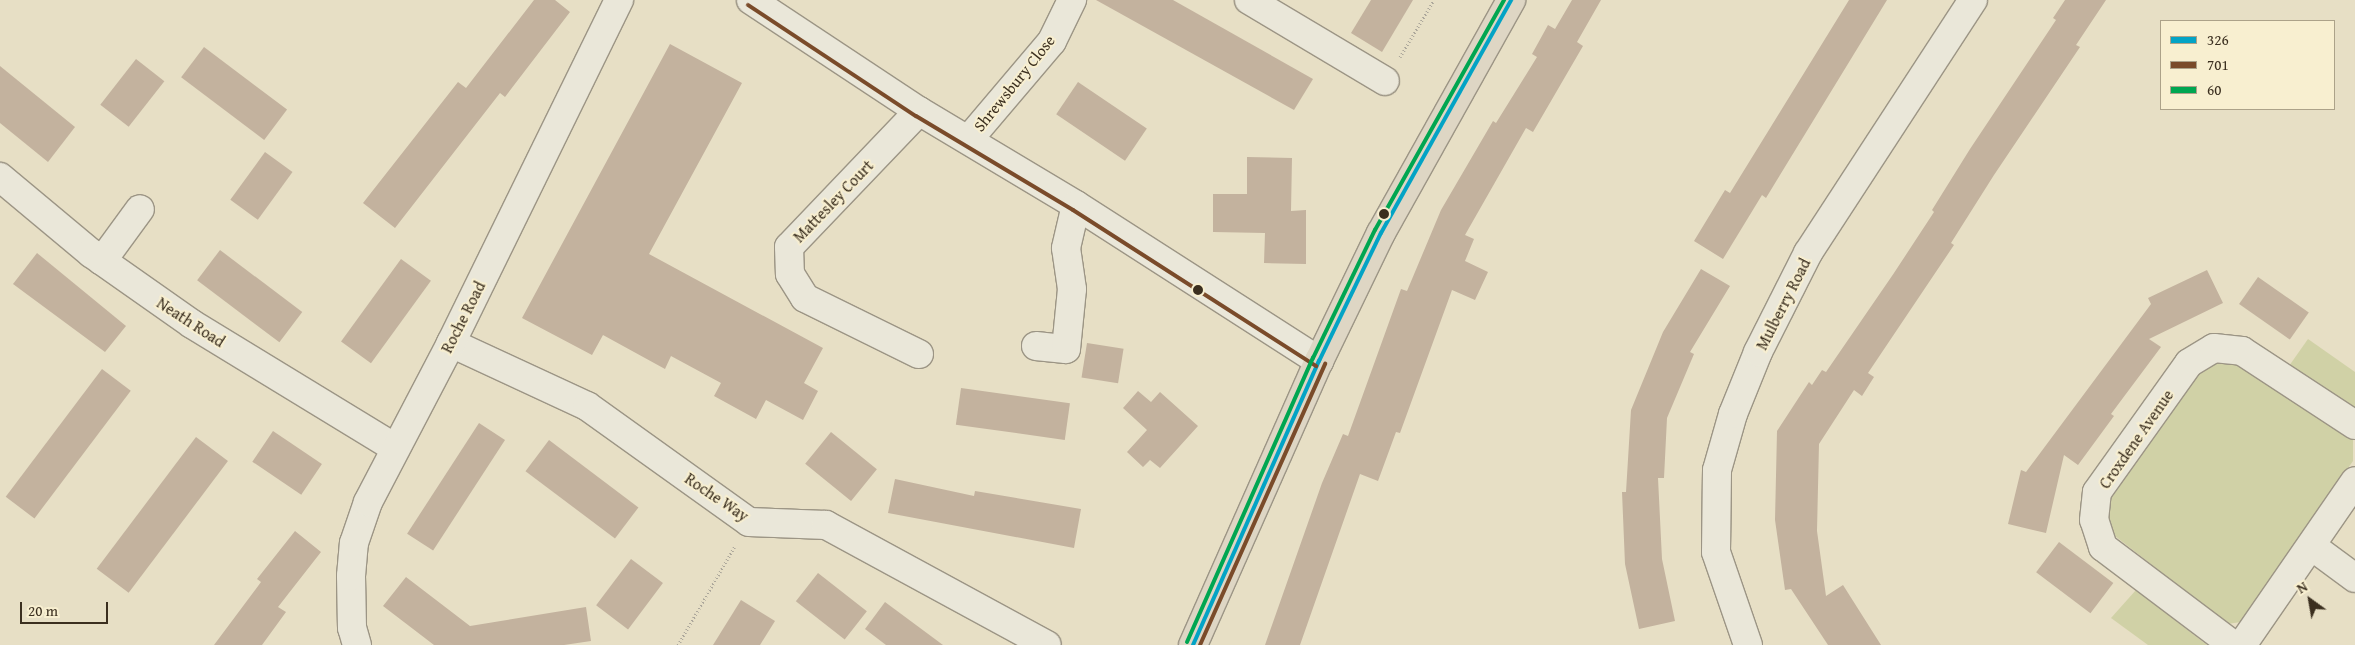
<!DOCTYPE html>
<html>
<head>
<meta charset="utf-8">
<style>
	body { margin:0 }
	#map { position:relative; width:2355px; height:645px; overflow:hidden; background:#e7dfc5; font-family:"Gentium Book Plus",serif }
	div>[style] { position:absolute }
	.green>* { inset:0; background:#d0d1a6 }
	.building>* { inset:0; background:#c3b29e; transform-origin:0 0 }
	.path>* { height:3px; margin-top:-1.5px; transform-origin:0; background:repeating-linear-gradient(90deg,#aca79b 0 1px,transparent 0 3.5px) }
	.roads { filter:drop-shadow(1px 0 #9c9585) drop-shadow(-1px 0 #9c9585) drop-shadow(0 1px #9c9585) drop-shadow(0 -1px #9c9585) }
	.minor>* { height:28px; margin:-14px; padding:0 14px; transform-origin:14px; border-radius:14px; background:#eae7d9 }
	.major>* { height:28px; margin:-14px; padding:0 14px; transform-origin:14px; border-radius:14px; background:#ded6c4 }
	.bus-1>* { height:4px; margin:-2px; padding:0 2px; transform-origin:2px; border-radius:2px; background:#03a3c5 }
	.bus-2>* { height:4px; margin:-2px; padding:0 2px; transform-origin:2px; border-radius:2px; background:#7a4b2a }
	.bus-3>* { height:4px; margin:-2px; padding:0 2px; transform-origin:2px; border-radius:2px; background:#00a651 }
	.dots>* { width:14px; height:14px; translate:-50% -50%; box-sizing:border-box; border:2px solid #f8efd0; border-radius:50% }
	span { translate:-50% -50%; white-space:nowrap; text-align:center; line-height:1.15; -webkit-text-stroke:4px #f8efd0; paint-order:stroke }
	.street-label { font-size:16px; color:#3b2f1f }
	.legend { position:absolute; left:2160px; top:20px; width:175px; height:90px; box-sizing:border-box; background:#f8efd0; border:1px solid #aca289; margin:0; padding:6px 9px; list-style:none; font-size:15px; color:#3b2f1f }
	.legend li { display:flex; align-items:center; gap:10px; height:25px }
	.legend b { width:25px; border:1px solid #aca289 }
	.north { position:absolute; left:2285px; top:575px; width:50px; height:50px; -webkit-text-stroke:4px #f8efd0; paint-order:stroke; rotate:328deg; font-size:14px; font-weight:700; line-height:20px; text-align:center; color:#3b2f1f }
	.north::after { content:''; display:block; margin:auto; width:18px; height:22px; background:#3b2f1f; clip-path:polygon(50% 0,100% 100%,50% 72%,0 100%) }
	.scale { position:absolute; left:20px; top:602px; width:88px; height:22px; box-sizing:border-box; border:2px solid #3b2f1f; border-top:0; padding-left:6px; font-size:15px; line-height:18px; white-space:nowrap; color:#3b2f1f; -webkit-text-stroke:4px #f8efd0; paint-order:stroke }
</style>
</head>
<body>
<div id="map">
	<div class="green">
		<i style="clip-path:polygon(2308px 339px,2355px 372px,2355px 411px,2289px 366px)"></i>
		<i style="clip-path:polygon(2221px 360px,2236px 361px,2353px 437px,2353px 461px,2241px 622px,2227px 624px,2110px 532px,2104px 517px,2110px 500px,2205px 366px)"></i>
		<i style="clip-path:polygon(2136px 590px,2207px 645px,2148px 645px,2111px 618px)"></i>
	</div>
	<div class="building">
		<i style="clip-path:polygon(534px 0,555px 0,570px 12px,505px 97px,500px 93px,395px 228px,363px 203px,458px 82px,466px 88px)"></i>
		<i style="clip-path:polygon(1096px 0,1173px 0,1313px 79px,1294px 110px)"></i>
		<i style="clip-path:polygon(1371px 0,1413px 0,1382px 52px,1351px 33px)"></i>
		<i style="clip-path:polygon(1572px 0,1601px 0,1577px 42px,1583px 46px,1533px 132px,1526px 128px,1465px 235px,1474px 239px,1465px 261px,1488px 272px,1475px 300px,1452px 290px,1400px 433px,1396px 432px,1378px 481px,1360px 474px,1300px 645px,1265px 645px,1322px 483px,1343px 434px,1348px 436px,1401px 289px,1407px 291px,1441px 210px,1493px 121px,1496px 123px,1537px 57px,1532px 54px,1548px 25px,1555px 29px)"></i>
		<i style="clip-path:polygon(1849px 0,1887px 0,1766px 198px,1762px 195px,1723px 259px,1694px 241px,1725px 190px,1730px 193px)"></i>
		<i style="clip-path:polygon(2065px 0,2106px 0,2076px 45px,2080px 47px,1994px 175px,1951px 243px,1954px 245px,1868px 373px,1874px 377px,1862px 396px,1854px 390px,1819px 444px,1817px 531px,1826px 596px,1843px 585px,1881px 645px,1828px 645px,1791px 589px,1785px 590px,1775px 520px,1777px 431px,1809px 382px,1812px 385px,1822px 370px,1826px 372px,1894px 273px,1934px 212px,1932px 210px,1970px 149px,2056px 20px,2053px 18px)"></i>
		<i style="clip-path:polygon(670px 44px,742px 83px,649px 254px,823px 348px,804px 383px,818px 391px,803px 420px,766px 400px,756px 419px,714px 396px,721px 383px,671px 356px,665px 369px,603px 335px,592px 355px,522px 318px)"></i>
		<i style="left:204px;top:47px;width:104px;height:38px;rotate:37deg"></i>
		<i style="left:136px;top:59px;width:36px;height:58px;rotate:38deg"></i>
		<i style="clip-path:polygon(0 66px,75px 127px,48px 162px,0 123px)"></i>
		<i style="left:1078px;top:82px;width:83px;height:39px;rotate:34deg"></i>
		<i style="left:265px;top:152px;width:34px;height:59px;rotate:36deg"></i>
		<i style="clip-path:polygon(1247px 157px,1292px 158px,1291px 211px,1306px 210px,1306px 264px,1264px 263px,1265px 233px,1213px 232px,1213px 194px,1247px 194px)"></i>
		<i style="left:220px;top:250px;width:103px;height:38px;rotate:37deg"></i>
		<i style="clip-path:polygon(37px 253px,126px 326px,105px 352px,13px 284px)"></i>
		<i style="left:401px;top:259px;width:37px;height:102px;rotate:36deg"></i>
		<i style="clip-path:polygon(1701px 269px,1730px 286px,1690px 352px,1694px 354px,1667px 418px,1664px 478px,1658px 478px,1662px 559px,1675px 621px,1639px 629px,1625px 564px,1622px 492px,1626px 492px,1631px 410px,1663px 332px)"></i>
		<i style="clip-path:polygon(2207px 270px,2223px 303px,2149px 339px,2161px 347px,2111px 414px,2114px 416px,2078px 465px,2064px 455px,2046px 533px,2008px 524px,2021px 470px,2026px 472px,2151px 304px,2148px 298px)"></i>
		<i style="left:2258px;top:277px;width:62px;height:33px;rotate:35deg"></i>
		<i style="left:1087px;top:343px;width:37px;height:35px;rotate:9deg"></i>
		<i style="left:102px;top:369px;width:36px;height:160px;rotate:37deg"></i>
		<i style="left:961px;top:388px;width:110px;height:37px;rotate:8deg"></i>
		<i style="clip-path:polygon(1138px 391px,1151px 402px,1160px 392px,1198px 426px,1160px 468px,1150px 460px,1143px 467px,1127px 452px,1147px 430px,1123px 408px)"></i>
		<i style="left:479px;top:423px;width:31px;height:132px;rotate:33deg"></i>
		<i style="left:273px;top:431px;width:59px;height:37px;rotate:34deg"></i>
		<i style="left:831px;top:432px;width:59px;height:41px;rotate:39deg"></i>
		<i style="left:196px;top:437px;width:40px;height:165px;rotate:37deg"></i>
		<i style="left:549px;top:440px;width:112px;height:39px;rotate:37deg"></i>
		<i style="clip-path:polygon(895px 479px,974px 496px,975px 491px,1081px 509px,1074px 548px,888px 513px)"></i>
		<i style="clip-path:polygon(295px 531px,321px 552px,278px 607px,286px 612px,262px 645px,214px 645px,261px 582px,257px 579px)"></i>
		<i style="left:2059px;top:542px;width:68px;height:38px;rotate:37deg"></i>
		<i style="left:631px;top:559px;width:40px;height:58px;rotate:37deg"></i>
		<i style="left:818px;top:573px;width:62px;height:36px;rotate:38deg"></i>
		<i style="clip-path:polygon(406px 577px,470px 626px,586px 607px,591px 641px,564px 645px,434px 645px,383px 606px)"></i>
		<i style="clip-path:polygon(741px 600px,775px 621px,760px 645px,713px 645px)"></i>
		<i style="clip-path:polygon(885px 602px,943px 645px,886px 645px,865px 629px)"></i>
	</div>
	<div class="path">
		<i style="left:1400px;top:57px;width:66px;rotate:-59.2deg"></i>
		<i style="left:678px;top:645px;width:114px;rotate:-60.1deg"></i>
	</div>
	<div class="roads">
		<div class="minor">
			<i style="left:751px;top:0;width:201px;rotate:33.5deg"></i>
			<i style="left:919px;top:111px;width:183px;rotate:30.9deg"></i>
			<i style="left:1076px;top:205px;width:289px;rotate:32.7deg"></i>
			<i style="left:1249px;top:0;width:158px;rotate:30.8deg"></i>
			<i style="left:919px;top:111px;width:188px;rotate:133.7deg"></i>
			<i style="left:789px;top:247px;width:27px;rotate:88deg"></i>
			<i style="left:790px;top:274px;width:28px;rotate:58deg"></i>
			<i style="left:805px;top:298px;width:127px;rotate:26.2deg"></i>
			<i style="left:969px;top:139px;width:128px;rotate:-49.7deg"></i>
			<i style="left:1052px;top:41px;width:46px;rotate:-64deg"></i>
			<i style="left:0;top:177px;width:119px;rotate:39.9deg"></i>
			<i style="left:91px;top:253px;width:123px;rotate:35.1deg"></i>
			<i style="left:192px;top:324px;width:238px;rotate:31.4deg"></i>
			<i style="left:102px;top:261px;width:64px;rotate:-53.8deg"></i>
			<i style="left:451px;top:343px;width:150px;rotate:24.9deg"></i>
			<i style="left:587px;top:406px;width:199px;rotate:35.6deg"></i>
			<i style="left:749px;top:522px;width:77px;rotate:2.2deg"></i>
			<i style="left:826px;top:525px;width:251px;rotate:28.5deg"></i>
			<i style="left:1036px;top:346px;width:30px;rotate:6deg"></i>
			<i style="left:1066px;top:349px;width:60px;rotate:-84.3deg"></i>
			<i style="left:1072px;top:289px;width:41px;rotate:-98.3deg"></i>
			<i style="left:1066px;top:248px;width:44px;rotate:-76.9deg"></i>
			<i style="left:2313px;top:547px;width:52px;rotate:36.4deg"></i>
			<i style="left:357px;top:645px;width:18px;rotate:-106deg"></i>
			<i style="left:352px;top:628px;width:52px;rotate:-91.1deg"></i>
			<i style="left:351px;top:576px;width:33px;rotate:-85deg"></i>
			<i style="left:354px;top:543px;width:43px;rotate:-71.1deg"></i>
			<i style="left:368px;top:502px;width:179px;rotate:-62.4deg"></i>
			<i style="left:451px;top:343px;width:382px;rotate:-63.9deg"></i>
			<i style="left:1748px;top:645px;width:98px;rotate:-109deg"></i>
			<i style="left:1716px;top:552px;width:82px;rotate:-89.3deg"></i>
			<i style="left:1717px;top:470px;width:58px;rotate:-74.1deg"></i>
			<i style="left:1733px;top:414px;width:67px;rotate:-68deg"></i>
			<i style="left:1758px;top:352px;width:111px;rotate:-63.2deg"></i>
			<i style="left:1808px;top:253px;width:302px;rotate:-56.9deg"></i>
			<i style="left:2233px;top:645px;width:163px;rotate:-143deg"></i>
			<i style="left:2103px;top:547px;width:28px;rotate:-108deg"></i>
			<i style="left:2094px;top:520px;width:28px;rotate:-84deg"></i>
			<i style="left:2097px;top:492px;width:158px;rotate:-54.5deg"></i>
			<i style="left:2189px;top:363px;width:29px;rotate:-31deg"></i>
			<i style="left:2214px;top:348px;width:28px;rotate:6deg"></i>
			<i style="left:2242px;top:351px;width:135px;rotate:33.2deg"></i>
			<i style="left:2242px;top:645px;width:199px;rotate:-55.4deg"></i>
		</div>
		<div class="major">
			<i style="left:1193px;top:645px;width:311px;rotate:-66.1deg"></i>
			<i style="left:1319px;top:361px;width:142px;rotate:-64.2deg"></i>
			<i style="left:1381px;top:233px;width:267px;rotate:-60.8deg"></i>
		</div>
	</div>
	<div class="bus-1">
		<i style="left:1193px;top:645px;width:311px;rotate:-66.1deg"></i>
		<i style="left:1319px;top:361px;width:142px;rotate:-64.2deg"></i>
		<i style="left:1381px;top:233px;width:267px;rotate:-60.8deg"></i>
	</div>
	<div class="bus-2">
		<i style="left:748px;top:5px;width:201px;rotate:33.5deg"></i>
		<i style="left:916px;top:116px;width:183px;rotate:30.9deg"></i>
		<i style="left:1073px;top:210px;width:289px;rotate:32.7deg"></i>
		<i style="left:1200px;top:645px;width:308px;rotate:-66deg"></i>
	</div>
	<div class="bus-3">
		<i style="left:1187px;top:642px;width:311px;rotate:-66.1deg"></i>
		<i style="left:1313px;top:358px;width:142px;rotate:-64.2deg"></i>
		<i style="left:1375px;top:230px;width:264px;rotate:-60.7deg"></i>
	</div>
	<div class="dots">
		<i style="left:1384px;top:214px;background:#3b2f1f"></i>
		<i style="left:1198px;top:290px;background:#3b2f1f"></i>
	</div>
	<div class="street-label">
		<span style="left:1014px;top:83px;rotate:-51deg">Shrewsbury Close</span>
		<span style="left:833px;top:201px;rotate:-46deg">Mattesley Court</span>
		<span style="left:1783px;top:304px;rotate:-63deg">Mulberry Road</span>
		<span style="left:463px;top:317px;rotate:-63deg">Roche Road</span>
		<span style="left:191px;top:322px;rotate:33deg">Neath Road</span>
		<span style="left:2136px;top:439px;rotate:-55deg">Croxdene Avenue</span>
		<span style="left:717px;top:497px;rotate:34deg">Roche Way</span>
	</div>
	<ul class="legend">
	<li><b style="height:6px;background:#03a3c5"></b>326</li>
	<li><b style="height:6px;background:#7a4b2a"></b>701</li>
	<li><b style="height:6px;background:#00a651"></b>60</li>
	</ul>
	<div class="north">N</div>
	<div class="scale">20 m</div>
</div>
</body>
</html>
